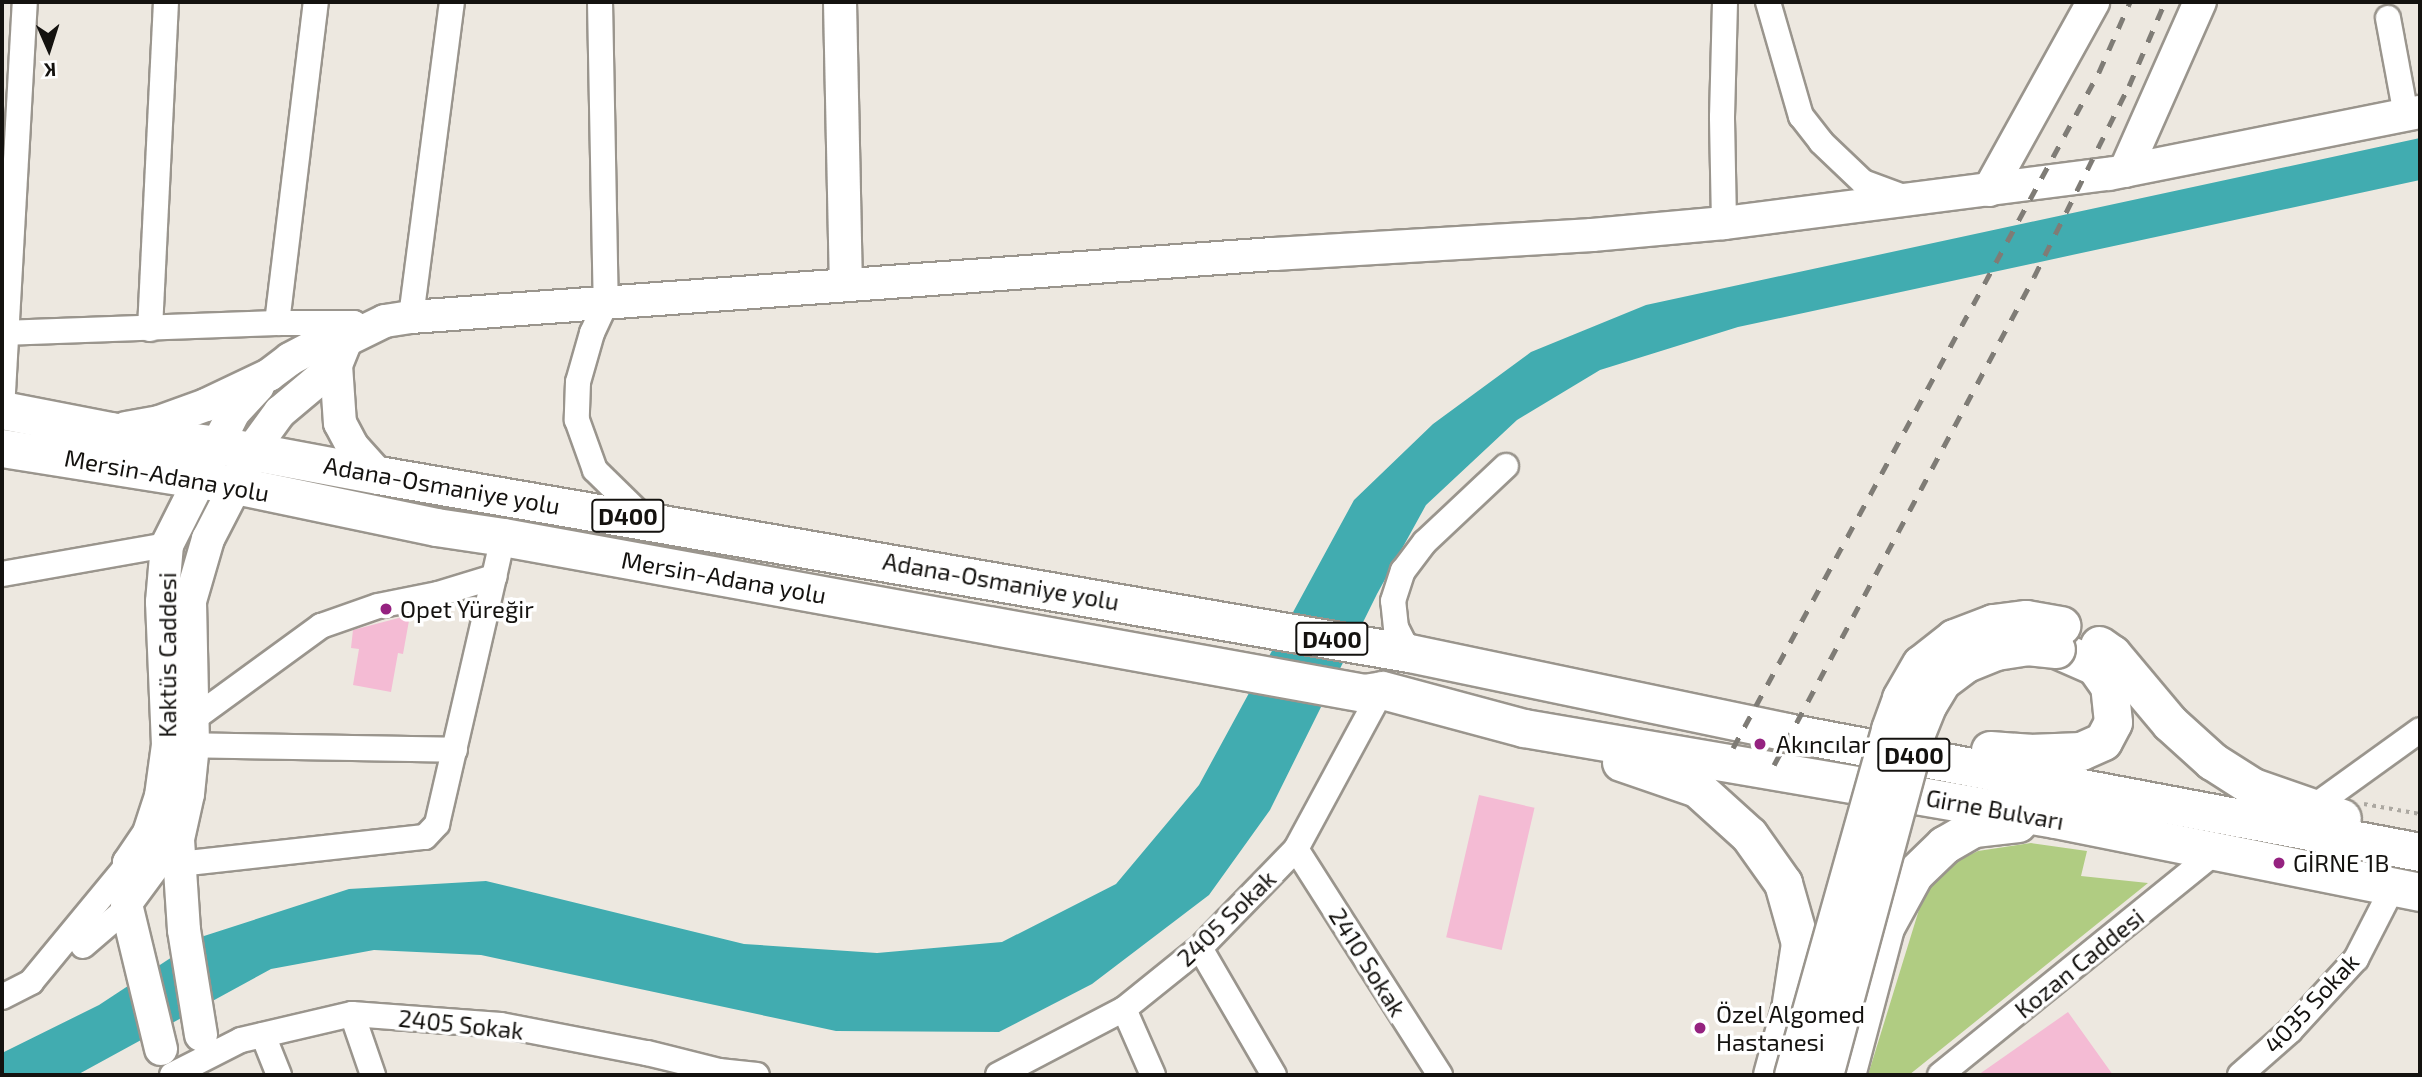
<!DOCTYPE html>
<html>
<head>
<meta charset="utf-8">
<style>
	body { margin:0 }
	#map { position:relative; width:2422px; height:1077px; overflow:hidden; background:#ede8e0; font-family:"Exo 2",sans-serif }
	div>[style] { position:absolute }
	.green>* { inset:0; background:#b0cc82 }
	.water>* { inset:0; background:#41acb0 }
	.building>* { inset:0; background:#f4bbd4; transform-origin:0 0 }
	.path>* { height:3.5px; margin-top:-1.75px; transform-origin:0; background:repeating-linear-gradient(90deg,#aca8a1 0 3.5px,transparent 0 8.5px) }
	.roads { filter:drop-shadow(2px 0 #9a958d) drop-shadow(-2px 0 #9a958d) drop-shadow(0 2px #9a958d) drop-shadow(0 -2px #9a958d) }
	.minor>* { height:24px; margin:-12px; padding:0 12px; transform-origin:12px; border-radius:12px; background:#fff }
	.major>* { height:32px; margin:-16px; padding:0 16px; transform-origin:16px; border-radius:16px; background:#fff }
	.highway>* { height:37px; margin:-18.5px; padding:0 18.5px; transform-origin:18.5px; border-radius:18.5px; background:#fff }
	.rail>* { height:5px; margin-top:-2.5px; transform-origin:0; background:repeating-linear-gradient(90deg,#7f7c76 0 12px,transparent 0 24px) }
	.bridges { filter:drop-shadow(2px 0 #9a958d) drop-shadow(-2px 0 #9a958d) drop-shadow(0 2px #9a958d) drop-shadow(0 -2px #9a958d) }
	.highway-bridge>* { height:37px; margin:-18.5px; padding:0 18.5px; transform-origin:18.5px; border-radius:18.5px; background:#fff }
	.dots>* { width:19px; height:19px; translate:-50% -50%; box-sizing:border-box; border:4px solid #fff; border-radius:50% }
	span { translate:-50% -50%; white-space:nowrap; text-align:center; line-height:1.15; -webkit-text-stroke:7px #fff; paint-order:stroke }
	.shield-label span { padding:2px 5px; background:#fff; border:2px solid; border-radius:5px; -webkit-text-stroke-width:0 }
	.shield-label { font-size:23px; color:#14120f; font-weight:700 }
	.street-label { font-size:24px; color:#14120f }
	.poi-label { font-size:24px; color:#14120f }
	.left { translate:0 -50%; text-align:left }
	.frame { position:absolute; inset:0; border:4px solid #14120f; pointer-events:none }
	.north { position:absolute; left:14px; top:14px; width:70px; height:70px; -webkit-text-stroke:5px #fff; paint-order:stroke; rotate:177deg; font-size:19px; font-weight:700; line-height:28px; text-align:center; color:#14120f }
	.north::after { content:''; display:block; margin:auto; width:24px; height:32px; background:#14120f; clip-path:polygon(50% 0,100% 100%,50% 72%,0 100%) }
</style>
</head>
<body>
<div id="map">
	<div class="green">
		<i style="clip-path:polygon(2031px 843px,2087px 851px,2081px 876px,2148px 883px,1909px 1075px,1868px 1075px,1930px 874px,1978px 851px)"></i>
	</div>
	<div class="water">
		<i style="clip-path:polygon(2420px 138px,2420px 180px,1738px 327px,1600px 370px,1517px 420px,1426px 505px,1377px 594px,1270px 810px,1209px 895px,1092px 984px,999px 1032px,836px 1031px,481px 955px,374px 950px,271px 969px,77px 1075px,2px 1075px,2px 1053px,99px 1005px,204px 936px,349px 889px,486px 881px,744px 944px,877px 953px,1002px 942px,1116px 884px,1199px 785px,1354px 500px,1433px 424px,1531px 352px,1646px 305px)"></i>
	</div>
	<div class="building">
		<i style="clip-path:polygon(410px 615px,403px 654px,398px 653px,391px 692px,353px 685px,359px 649px,351px 648px,353px 630px)"></i>
		<i style="left:1479px;top:795px;width:57px;height:146px;rotate:13deg"></i>
		<i style="clip-path:polygon(2068px 1012px,2113px 1075px,1978px 1075px)"></i>
	</div>
	<div class="path">
		<i style="left:2364px;top:804px;width:57px;rotate:10.1deg"></i>
	</div>
	<div class="roads">
		<div class="minor">
			<i style="left:600px;top:2px;width:301px;rotate:88.9deg"></i>
			<i style="left:606px;top:303px;width:33px;rotate:115deg"></i>
			<i style="left:592px;top:333px;width:51px;rotate:105.9deg"></i>
			<i style="left:578px;top:382px;width:38px;rotate:92deg"></i>
			<i style="left:577px;top:420px;width:53px;rotate:70.2deg"></i>
			<i style="left:595px;top:470px;width:70px;rotate:44.4deg"></i>
			<i style="left:1768px;top:2px;width:119px;rotate:73.9deg"></i>
			<i style="left:1801px;top:116px;width:33px;rotate:52deg"></i>
			<i style="left:1821px;top:142px;width:58px;rotate:43.6deg"></i>
			<i style="left:1863px;top:182px;width:49px;rotate:20.3deg"></i>
			<i style="left:2388px;top:18px;width:99px;rotate:79.5deg"></i>
			<i style="left:1724px;top:223px;width:106px;rotate:-91.1deg"></i>
			<i style="left:1722px;top:117px;width:115px;rotate:-88.5deg"></i>
			<i style="left:411px;top:317px;width:318px;rotate:-82.6deg"></i>
			<i style="left:277px;top:323px;width:323px;rotate:-83.1deg"></i>
			<i style="left:150px;top:329px;width:327px;rotate:-87.2deg"></i>
			<i style="left:2px;top:333px;width:275px;rotate:-2.1deg"></i>
			<i style="left:277px;top:323px;width:77px"></i>
			<i style="left:354px;top:323px;width:11px;rotate:34deg"></i>
			<i style="left:2px;top:410px;width:409px;rotate:-86.8deg"></i>
			<i style="left:2px;top:574px;width:168px;rotate:-10deg"></i>
			<i style="left:1409px;top:653px;width:28px;rotate:-117deg"></i>
			<i style="left:1396px;top:628px;width:27px;rotate:-96deg"></i>
			<i style="left:1393px;top:601px;width:32px;rotate:-72deg"></i>
			<i style="left:1403px;top:571px;width:36px;rotate:-53deg"></i>
			<i style="left:1425px;top:542px;width:111px;rotate:-43.2deg"></i>
			<i style="left:178px;top:720px;width:14px"></i>
			<i style="left:192px;top:720px;width:160px;rotate:-36.1deg"></i>
			<i style="left:321px;top:626px;width:60px;rotate:-19.3deg"></i>
			<i style="left:378px;top:606px;width:61px;rotate:-11.3deg"></i>
			<i style="left:438px;top:594px;width:59px;rotate:-16.9deg"></i>
			<i style="left:494px;top:577px;width:41px;rotate:-77.3deg"></i>
			<i style="left:176px;top:745px;width:279px;rotate:1deg"></i>
			<i style="left:2312px;top:808px;width:133px;rotate:-35.8deg"></i>
			<i style="left:1296px;top:849px;width:268px;rotate:57.5deg"></i>
			<i style="left:179px;top:864px;width:247px;rotate:-6.3deg"></i>
			<i style="left:425px;top:837px;width:18px;rotate:-47deg"></i>
			<i style="left:437px;top:824px;width:253px;rotate:-77deg"></i>
			<i style="left:83px;top:946px;width:58px;rotate:-40.8deg"></i>
			<i style="left:127px;top:908px;width:86px;rotate:-53.5deg"></i>
			<i style="left:1200px;top:948px;width:147px;rotate:59.8deg"></i>
			<i style="left:2px;top:997px;width:33px;rotate:-27deg"></i>
			<i style="left:31px;top:982px;width:154px;rotate:-50.5deg"></i>
			<i style="left:1124px;top:1009px;width:72px;rotate:66.3deg"></i>
			<i style="left:352px;top:1014px;width:65px;rotate:71deg"></i>
			<i style="left:263px;top:1035px;width:43px;rotate:68.2deg"></i>
			<i style="left:172px;top:1075px;width:77px;rotate:-26.9deg"></i>
			<i style="left:241px;top:1040px;width:114px;rotate:-13.2deg"></i>
			<i style="left:352px;top:1014px;width:149px;rotate:4.2deg"></i>
			<i style="left:501px;top:1025px;width:149px;rotate:10.9deg"></i>
			<i style="left:647px;top:1053px;width:74px;rotate:14deg"></i>
			<i style="left:719px;top:1071px;width:38px;rotate:6deg"></i>
			<i style="left:998px;top:1075px;width:142px;rotate:-27.6deg"></i>
			<i style="left:1124px;top:1009px;width:97px;rotate:-38.8deg"></i>
			<i style="left:1200px;top:948px;width:138px;rotate:-45.9deg"></i>
			<i style="left:1296px;top:849px;width:181px;rotate:-61.6deg"></i>
			<i style="left:1940px;top:1075px;width:356px;rotate:-39deg"></i>
			<i style="left:2240px;top:1075px;width:67px;rotate:-41.3deg"></i>
			<i style="left:2290px;top:1031px;width:98px;rotate:-47.5deg"></i>
			<i style="left:2356px;top:959px;width:81px;rotate:-62.8deg"></i>
		</div>
		<div class="major">
			<i style="left:840px;top:2px;width:282px;rotate:88.8deg"></i>
			<i style="left:2125px;top:171px;width:185px;rotate:-66.1deg"></i>
			<i style="left:1989px;top:190px;width:215px;rotate:-61deg"></i>
			<i style="left:336px;top:365px;width:58px;rotate:86.1deg"></i>
			<i style="left:340px;top:423px;width:26px;rotate:62deg"></i>
			<i style="left:352px;top:446px;width:39px;rotate:48deg"></i>
			<i style="left:126px;top:428px;width:34px;rotate:-10deg"></i>
			<i style="left:159px;top:422px;width:50px;rotate:-19.9deg"></i>
			<i style="left:206px;top:405px;width:70px;rotate:-25.5deg"></i>
			<i style="left:269px;top:375px;width:26px;rotate:-37deg"></i>
			<i style="left:290px;top:359px;width:27px;rotate:-28deg"></i>
			<i style="left:314px;top:346px;width:33px;rotate:-11deg"></i>
			<i style="left:346px;top:340px;width:43px;rotate:-26deg"></i>
			<i style="left:385px;top:321px;width:26px;rotate:-9deg"></i>
			<i style="left:411px;top:317px;width:865px;rotate:-4.18deg"></i>
			<i style="left:1274px;top:254px;width:319px;rotate:-3.4deg"></i>
			<i style="left:1592px;top:235px;width:133px;rotate:-5.2deg"></i>
			<i style="left:1724px;top:223px;width:388px;rotate:-7.3deg"></i>
			<i style="left:2109px;top:174px;width:317px;rotate:-11.3deg"></i>
			<i style="left:201px;top:1035px;width:106px;rotate:-99.2deg"></i>
			<i style="left:184px;top:930px;width:91px;rotate:-93.8deg"></i>
			<i style="left:178px;top:839px;width:46px;rotate:-77.5deg"></i>
			<i style="left:188px;top:794px;width:49px;rotate:-84.2deg"></i>
			<i style="left:193px;top:745px;width:144px;rotate:-91.2deg"></i>
			<i style="left:190px;top:601px;width:65px;rotate:-73.8deg"></i>
			<i style="left:208px;top:539px;width:109px;rotate:-62.7deg"></i>
			<i style="left:258px;top:442px;width:37px;rotate:-54deg"></i>
			<i style="left:280px;top:412px;width:73px;rotate:-40deg"></i>
			<i style="left:336px;top:365px;width:27px;rotate:-68deg"></i>
			<i style="left:161px;top:1049px;width:145px;rotate:-103.6deg"></i>
			<i style="left:127px;top:908px;width:45px;rotate:-87.5deg"></i>
			<i style="left:129px;top:863px;width:36px;rotate:-56deg"></i>
			<i style="left:149px;top:833px;width:39px;rotate:-72deg"></i>
			<i style="left:161px;top:796px;width:51px;rotate:-82.2deg"></i>
			<i style="left:168px;top:745px;width:143px;rotate:-92.4deg"></i>
			<i style="left:162px;top:602px;width:57px;rotate:-85deg"></i>
			<i style="left:167px;top:545px;width:149px;rotate:-63.3deg"></i>
			<i style="left:234px;top:412px;width:35px;rotate:-47deg"></i>
		</div>
		<div class="highway">
			<i style="left:2px;top:410px;width:110px;rotate:11deg"></i>
			<i style="left:110px;top:431px;width:109px;rotate:7.4deg"></i>
			<i style="left:218px;top:445px;width:163px;rotate:10.6deg"></i>
			<i style="left:378px;top:475px;width:1046px;rotate:9.8deg"></i>
			<i style="left:1409px;top:653px;width:385px;rotate:11.8deg"></i>
			<i style="left:1786px;top:732px;width:645px;rotate:10.72deg"></i>
			<i style="left:2px;top:448px;width:236px;rotate:9deg"></i>
			<i style="left:235px;top:485px;width:205px;rotate:11.8deg"></i>
			<i style="left:436px;top:527px;width:68px;rotate:8.5deg"></i>
			<i style="left:503px;top:537px;width:875px;rotate:10.27deg"></i>
			<i style="left:1364px;top:693px;width:18px;rotate:-9deg"></i>
			<i style="left:1382px;top:690px;width:147px;rotate:15deg"></i>
			<i style="left:1524px;top:728px;width:539px;rotate:9.72deg"></i>
			<i style="left:2055px;top:819px;width:372px;rotate:11.3deg"></i>
			<i style="left:2099px;top:645px;width:16px;rotate:35deg"></i>
			<i style="left:2112px;top:654px;width:90px;rotate:50deg"></i>
			<i style="left:2170px;top:723px;width:57px;rotate:42.1deg"></i>
			<i style="left:2212px;top:761px;width:49px;rotate:32.4deg"></i>
			<i style="left:2253px;top:787px;width:94px;rotate:19.2deg"></i>
			<i style="left:1990px;top:750px;width:39px;rotate:4deg"></i>
			<i style="left:2029px;top:753px;width:52px;rotate:-2.2deg"></i>
			<i style="left:2081px;top:751px;width:24px;rotate:-24deg"></i>
			<i style="left:2103px;top:741px;width:21px;rotate:-62deg"></i>
			<i style="left:2113px;top:722px;width:36px;rotate:-96deg"></i>
			<i style="left:2109px;top:686px;width:24px;rotate:-125deg"></i>
			<i style="left:2095px;top:666px;width:43px;rotate:-156.4deg"></i>
			<i style="left:1621px;top:762px;width:80px;rotate:18.9deg"></i>
			<i style="left:1697px;top:788px;width:70px;rotate:42.1deg"></i>
			<i style="left:1749px;top:835px;width:59px;rotate:54.7deg"></i>
			<i style="left:1783px;top:883px;width:62px;rotate:74.2deg"></i>
			<i style="left:1800px;top:943px;width:67px;rotate:98.6deg"></i>
			<i style="left:1790px;top:1009px;width:68px;rotate:105.3deg"></i>
			<i style="left:1846px;top:1075px;width:153px;rotate:-75.2deg"></i>
			<i style="left:1885px;top:927px;width:60px;rotate:-61.3deg"></i>
			<i style="left:1914px;top:874px;width:42px;rotate:-44deg"></i>
			<i style="left:1944px;top:845px;width:34px;rotate:-30deg"></i>
			<i style="left:1974px;top:828px;width:44px;rotate:-6.5deg"></i>
		</div>
	</div>
	<div class="rail">
		<i style="left:1733px;top:748px;width:769px;rotate:-61.57deg"></i>
		<i style="left:2099px;top:72px;width:77px;rotate:-66.1deg"></i>
		<i style="left:1774px;top:765px;width:553px;rotate:-61.95deg"></i>
		<i style="left:2034px;top:277px;width:213px;rotate:-63.6deg"></i>
		<i style="left:2129px;top:86px;width:91px;rotate:-66.8deg"></i>
	</div>
	<div class="bridges">
		<div class="highway-bridge">
			<i style="left:1793px;top:1075px;width:359px;rotate:-74.3deg"></i>
			<i style="left:1890px;top:729px;width:33px;rotate:-70deg"></i>
			<i style="left:1901px;top:698px;width:39px;rotate:-60deg"></i>
			<i style="left:1921px;top:664px;width:42px;rotate:-38.2deg"></i>
			<i style="left:1954px;top:638px;width:42px;rotate:-21deg"></i>
			<i style="left:1993px;top:623px;width:33px;rotate:-7deg"></i>
			<i style="left:2026px;top:619px;width:36px;rotate:10deg"></i>
			<i style="left:1824px;top:1075px;width:354px;rotate:-74.9deg"></i>
			<i style="left:1916px;top:733px;width:31px;rotate:-68deg"></i>
			<i style="left:1928px;top:704px;width:27px;rotate:-59deg"></i>
			<i style="left:1942px;top:681px;width:30px;rotate:-37deg"></i>
			<i style="left:1966px;top:663px;width:32px;rotate:-22deg"></i>
			<i style="left:1996px;top:651px;width:31px;rotate:-9deg"></i>
			<i style="left:2027px;top:646px;width:29px;rotate:6deg"></i>
		</div>
	</div>
	<div class="dots">
		<i style="left:386px;top:609px;background:#952280"></i>
		<i style="left:1760px;top:744px;background:#952280"></i>
		<i style="left:2279px;top:863px;background:#952280"></i>
		<i style="left:1700px;top:1028px;background:#952280"></i>
	</div>
	<div class="shield-label">
		<span style="left:628px;top:516px">D400</span>
		<span style="left:1332px;top:639px">D400</span>
		<span style="left:1914px;top:755px">D400</span>
	</div>
	<div class="street-label">
		<span style="left:167px;top:475px;rotate:10deg">Mersin-Adana yolu</span>
		<span style="left:442px;top:485px;rotate:10deg">Adana-Osmaniye yolu</span>
		<span style="left:724px;top:577px;rotate:10deg">Mersin-Adana yolu</span>
		<span style="left:1001px;top:581px;rotate:10deg">Adana-Osmaniye yolu</span>
		<span style="left:167px;top:655px;rotate:-90deg">Kaktüs Caddesi</span>
		<span style="left:1995px;top:809px;rotate:10deg">Girne Bulvarı</span>
		<span style="left:1226px;top:918px;rotate:-44deg">2405 Sokak</span>
		<span style="left:1368px;top:962px;rotate:58deg">2410 Sokak</span>
		<span style="left:2079px;top:963px;rotate:-39deg">Kozan Caddesi</span>
		<span style="left:2311px;top:1003px;rotate:-47deg">4035 Sokak</span>
		<span style="left:461px;top:1024px;rotate:6deg">2405 Sokak</span>
	</div>
	<div class="poi-label">
		<span class="left" style="left:400px;top:609px">Opet Yüreğir</span>
		<span class="left" style="left:1776px;top:744px">Akıncılar</span>
		<span class="left" style="left:2293px;top:863px">GİRNE 1B</span>
		<span class="left" style="left:1716px;top:1028px">Özel Algomed<br>Hastanesi</span>
	</div>
	<div class="frame"></div>
	<div class="north">K</div>
</div>
</body>
</html>
